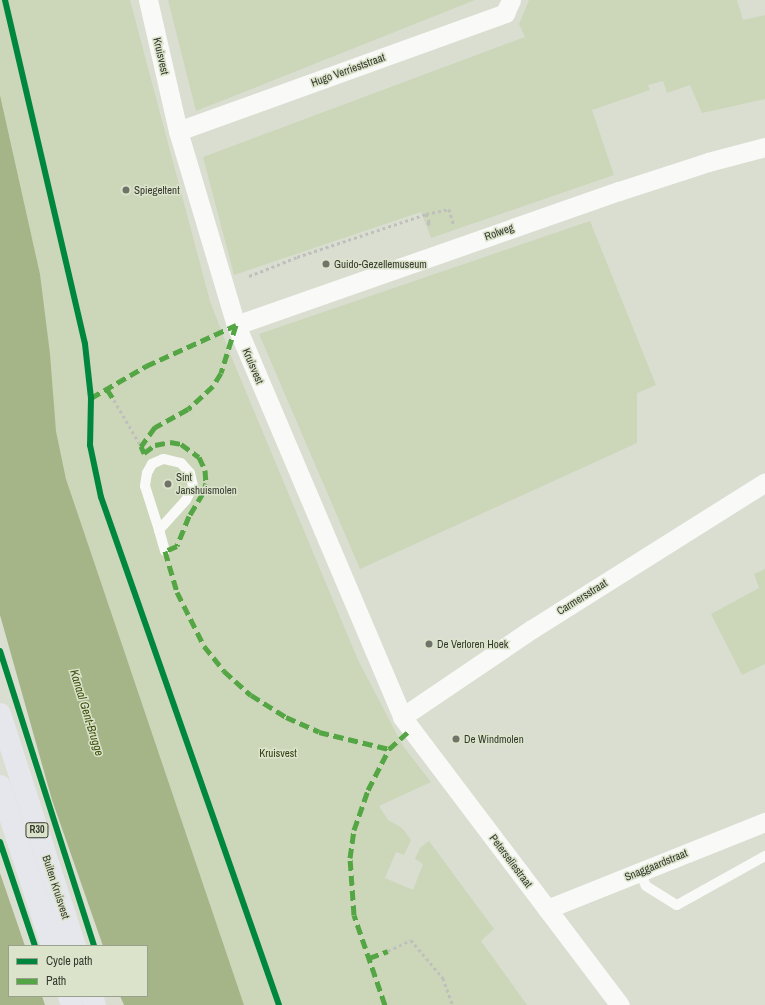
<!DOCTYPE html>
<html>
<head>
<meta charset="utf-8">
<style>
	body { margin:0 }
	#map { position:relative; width:765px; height:1005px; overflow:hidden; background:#daded1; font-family:"Archivo Narrow",sans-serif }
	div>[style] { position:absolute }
	.green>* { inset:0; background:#ccd6b9 }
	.water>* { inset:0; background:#a6b588 }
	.path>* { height:2.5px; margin-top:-1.25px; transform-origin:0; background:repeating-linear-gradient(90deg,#bfc0bc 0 3px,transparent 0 6px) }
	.service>* { height:10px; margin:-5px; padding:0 5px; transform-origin:5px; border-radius:5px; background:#f9faf8 }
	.minor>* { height:19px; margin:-9.5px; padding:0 9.5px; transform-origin:9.5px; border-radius:9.5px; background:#f9faf8 }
	.primary>* { height:22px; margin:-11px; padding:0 11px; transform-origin:11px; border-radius:11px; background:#e5e7ec }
	.quiet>* { height:5px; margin-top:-2.5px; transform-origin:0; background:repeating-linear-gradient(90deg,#53a643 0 10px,transparent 0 15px) }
	.cycleway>* { height:6px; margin:-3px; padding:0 3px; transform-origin:3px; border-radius:3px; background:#00873e }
	.dots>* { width:11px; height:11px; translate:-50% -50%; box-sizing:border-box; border:2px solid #dbe4cb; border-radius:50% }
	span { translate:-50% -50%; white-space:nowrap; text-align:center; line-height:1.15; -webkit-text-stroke:3px #dbe4cb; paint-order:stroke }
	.shield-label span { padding:1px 3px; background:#dbe4cb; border:1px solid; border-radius:3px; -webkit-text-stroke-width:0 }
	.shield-label { font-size:10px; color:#36392f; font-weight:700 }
	.street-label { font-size:11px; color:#36392f }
	.poi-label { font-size:11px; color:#36392f }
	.left { translate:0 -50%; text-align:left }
	.park-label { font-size:11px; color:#334014 }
	.water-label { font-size:12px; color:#3c4d09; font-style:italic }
	.legend { position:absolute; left:8px; top:945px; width:140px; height:52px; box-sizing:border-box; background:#dbe4cb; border:1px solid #99a08d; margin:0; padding:5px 7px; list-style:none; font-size:12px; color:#36392f }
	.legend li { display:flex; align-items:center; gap:8px; height:20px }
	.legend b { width:20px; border:1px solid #99a08d }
</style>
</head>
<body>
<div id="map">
	<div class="green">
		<i style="clip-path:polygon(0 0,130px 0,210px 301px,231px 356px,358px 660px,403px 746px,431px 782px,379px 806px,388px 820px,402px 828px,411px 840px,404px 855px,396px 852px,385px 878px,413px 890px,423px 864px,415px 859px,420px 848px,429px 841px,494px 929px,481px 941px,527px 1005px,244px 1005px,66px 479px,56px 431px,40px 274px,0 95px)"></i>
		<i style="clip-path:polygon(168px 0,475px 0,196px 111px)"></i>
		<i style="clip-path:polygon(529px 0,737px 0,743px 20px,765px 15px,765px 99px,702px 113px,690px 85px,667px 93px,663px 81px,648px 85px,650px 90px,592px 110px,614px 175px,431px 238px,421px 212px,234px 275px,203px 157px,525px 37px,519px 24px)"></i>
		<i style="clip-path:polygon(590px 221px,656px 385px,637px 393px,637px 443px,360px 569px,259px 334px)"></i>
		<i style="clip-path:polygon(765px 569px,765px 664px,742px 675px,711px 614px,759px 588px,754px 574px)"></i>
	</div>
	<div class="water">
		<i style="clip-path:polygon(0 95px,40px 274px,50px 354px,56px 431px,66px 479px,244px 1005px,124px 1005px,120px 996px,147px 996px,147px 946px,103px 946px,52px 800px,0 615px)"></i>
		<i style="clip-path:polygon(0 873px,25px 946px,9px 946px,9px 996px,42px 996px,45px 1005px,0 1005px)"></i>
	</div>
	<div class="path">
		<i style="left:426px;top:214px;width:10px;rotate:66deg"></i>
		<i style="left:430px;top:223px;width:5px;rotate:143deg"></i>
		<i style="left:249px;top:276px;width:52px;rotate:-21.6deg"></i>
		<i style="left:297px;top:257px;width:136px;rotate:-18.4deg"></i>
		<i style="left:426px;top:214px;width:24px;rotate:-12deg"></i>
		<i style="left:449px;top:209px;width:17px;rotate:73deg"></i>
		<i style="left:114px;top:400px;width:53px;rotate:59.6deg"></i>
		<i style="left:388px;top:951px;width:25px;rotate:-26deg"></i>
		<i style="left:411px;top:940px;width:50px;rotate:49.9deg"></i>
		<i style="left:443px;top:978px;width:29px;rotate:70deg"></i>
	</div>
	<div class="service">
		<i style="left:159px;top:530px;width:40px;rotate:-48deg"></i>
		<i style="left:186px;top:500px;width:16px;rotate:-63deg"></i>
		<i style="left:193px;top:486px;width:13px;rotate:-103deg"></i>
		<i style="left:190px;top:473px;width:13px;rotate:-132deg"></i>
		<i style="left:181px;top:463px;width:18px;rotate:-167deg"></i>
		<i style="left:163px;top:459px;width:12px;rotate:156deg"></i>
		<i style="left:152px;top:464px;width:10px;rotate:119deg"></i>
		<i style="left:147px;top:473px;width:13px;rotate:99deg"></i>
		<i style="left:145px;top:486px;width:46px;rotate:72.3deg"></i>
		<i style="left:159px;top:530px;width:22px;rotate:74deg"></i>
		<i style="left:640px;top:872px;width:15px;rotate:67deg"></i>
		<i style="left:646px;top:886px;width:36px;rotate:32deg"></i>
		<i style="left:677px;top:905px;width:101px;rotate:-29.1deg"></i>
	</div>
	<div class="minor">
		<i style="left:148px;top:0;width:134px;rotate:77.1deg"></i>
		<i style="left:178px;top:131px;width:202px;rotate:73.4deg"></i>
		<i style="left:236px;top:325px;width:426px;rotate:67deg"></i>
		<i style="left:402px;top:717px;width:361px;rotate:52.9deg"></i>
		<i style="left:178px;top:131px;width:348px;rotate:-19.8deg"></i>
		<i style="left:505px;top:13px;width:14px;rotate:-65deg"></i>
		<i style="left:236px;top:325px;width:406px;rotate:-19.3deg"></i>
		<i style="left:619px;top:191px;width:94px;rotate:-18deg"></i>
		<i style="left:708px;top:162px;width:59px;rotate:-14.7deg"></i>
		<i style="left:402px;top:717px;width:157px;rotate:-34.1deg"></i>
		<i style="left:532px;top:629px;width:275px;rotate:-32.2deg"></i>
		<i style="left:547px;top:909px;width:235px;rotate:-21.8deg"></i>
	</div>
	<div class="primary">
		<i style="left:0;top:714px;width:244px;rotate:72.1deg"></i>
		<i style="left:0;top:786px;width:168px;rotate:72deg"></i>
		<i style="left:69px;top:996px;width:9px;rotate:72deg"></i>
		<i style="left:92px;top:996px;width:9px;rotate:72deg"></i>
	</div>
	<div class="quiet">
		<i style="left:236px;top:325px;width:50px;rotate:107.4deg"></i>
		<i style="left:221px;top:373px;width:15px;rotate:122deg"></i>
		<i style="left:213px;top:386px;width:34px;rotate:137deg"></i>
		<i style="left:188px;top:409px;width:38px;rotate:151deg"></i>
		<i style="left:155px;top:427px;width:24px;rotate:126deg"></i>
		<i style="left:141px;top:446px;width:8px;rotate:67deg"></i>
		<i style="left:144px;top:453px;width:14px;rotate:-36deg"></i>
		<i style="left:155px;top:445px;width:15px;rotate:-11deg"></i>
		<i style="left:170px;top:442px;width:11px;rotate:10deg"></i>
		<i style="left:181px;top:444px;width:22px;rotate:36deg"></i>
		<i style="left:199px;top:457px;width:14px;rotate:65deg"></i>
		<i style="left:205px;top:470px;width:13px;rotate:86deg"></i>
		<i style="left:206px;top:483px;width:10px;rotate:107deg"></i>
		<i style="left:203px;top:493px;width:27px;rotate:121deg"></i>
		<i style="left:189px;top:516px;width:32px;rotate:112deg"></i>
		<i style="left:177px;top:546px;width:13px;rotate:157deg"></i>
		<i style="left:165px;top:551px;width:43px;rotate:73.7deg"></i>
		<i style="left:177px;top:592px;width:60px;rotate:63.4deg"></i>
		<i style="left:204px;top:646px;width:32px;rotate:51deg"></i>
		<i style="left:224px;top:671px;width:36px;rotate:42deg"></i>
		<i style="left:251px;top:695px;width:41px;rotate:32.2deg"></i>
		<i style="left:286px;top:717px;width:36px;rotate:24deg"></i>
		<i style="left:319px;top:732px;width:72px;rotate:13.7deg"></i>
		<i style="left:107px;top:389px;width:13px;rotate:58deg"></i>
		<i style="left:91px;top:398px;width:64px;rotate:-30.2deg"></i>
		<i style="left:146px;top:366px;width:99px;rotate:-24.5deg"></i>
		<i style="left:369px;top:958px;width:20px;rotate:-20deg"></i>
		<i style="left:385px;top:1005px;width:95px;rotate:-109deg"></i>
		<i style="left:354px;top:915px;width:57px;rotate:-94deg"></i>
		<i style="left:350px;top:858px;width:28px;rotate:-82deg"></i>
		<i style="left:354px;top:830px;width:42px;rotate:-70.7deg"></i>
		<i style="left:368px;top:790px;width:46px;rotate:-62.9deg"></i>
		<i style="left:389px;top:749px;width:28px;rotate:-42deg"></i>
	</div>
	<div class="cycleway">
		<i style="left:5px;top:0;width:353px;rotate:76.9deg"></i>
		<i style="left:85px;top:344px;width:54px;rotate:83.7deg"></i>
		<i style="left:91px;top:398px;width:47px;rotate:91.2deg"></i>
		<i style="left:90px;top:445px;width:53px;rotate:78.1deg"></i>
		<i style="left:101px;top:497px;width:538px;rotate:70.69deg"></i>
		<i style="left:0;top:651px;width:310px;rotate:72.3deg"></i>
		<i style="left:0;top:842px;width:110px;rotate:71.4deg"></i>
	</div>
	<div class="dots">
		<i style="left:126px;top:190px;background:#6f7368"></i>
		<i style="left:326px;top:264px;background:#6f7368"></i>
		<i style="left:168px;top:484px;background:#6f7368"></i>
		<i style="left:429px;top:644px;background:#6f7368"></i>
		<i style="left:456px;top:739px;background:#6f7368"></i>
	</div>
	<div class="shield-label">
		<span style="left:37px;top:830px">R30</span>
	</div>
	<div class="street-label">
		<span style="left:161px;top:56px;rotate:77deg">Kruisvest</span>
		<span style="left:348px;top:70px;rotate:-20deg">Hugo Verrieststraat</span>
		<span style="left:499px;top:232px;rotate:-19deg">Rolweg</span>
		<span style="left:253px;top:366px;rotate:67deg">Kruisvest</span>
		<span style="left:582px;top:597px;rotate:-32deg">Carmersstraat</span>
		<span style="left:511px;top:861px;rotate:53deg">Peterseliestraat</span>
		<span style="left:656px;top:865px;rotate:-22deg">Snaggaardstraat</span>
		<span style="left:56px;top:887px;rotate:72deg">Buiten Kruisvest</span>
	</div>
	<div class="poi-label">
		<span class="left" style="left:134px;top:190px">Spiegeltent</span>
		<span class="left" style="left:334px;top:264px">Guido-Gezellemuseum</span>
		<span class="left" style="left:176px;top:484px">Sint<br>Janshuismolen</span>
		<span class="left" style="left:437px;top:644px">De Verloren Hoek</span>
		<span class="left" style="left:464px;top:739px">De Windmolen</span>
	</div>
	<div class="park-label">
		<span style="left:278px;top:753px">Kruisvest</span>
	</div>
	<div class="water-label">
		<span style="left:86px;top:713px;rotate:73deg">Kanaal Gent-Brugge</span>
	</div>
	<ul class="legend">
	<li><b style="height:5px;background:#00873e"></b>Cycle path</li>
	<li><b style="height:5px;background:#53a643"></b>Path</li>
	</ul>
</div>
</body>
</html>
